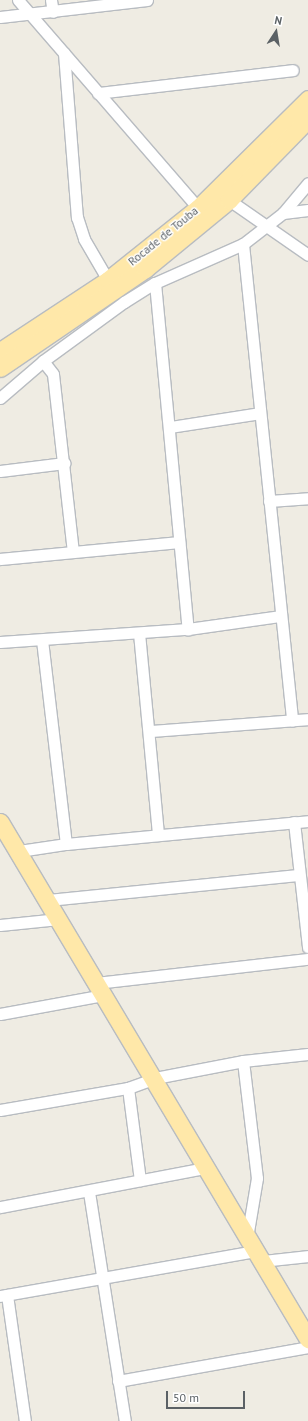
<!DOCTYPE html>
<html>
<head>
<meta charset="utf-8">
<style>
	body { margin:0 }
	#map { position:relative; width:308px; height:1421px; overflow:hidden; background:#efece3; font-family:"PT Sans",sans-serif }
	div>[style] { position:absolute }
	.roads { filter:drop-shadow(1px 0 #b8bcc1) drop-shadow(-1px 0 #b8bcc1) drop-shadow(0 1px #b8bcc1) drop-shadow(0 -1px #b8bcc1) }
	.street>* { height:11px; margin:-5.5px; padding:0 5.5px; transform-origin:5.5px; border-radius:5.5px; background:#fff }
	.primary>* { height:17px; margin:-8.5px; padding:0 8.5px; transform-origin:8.5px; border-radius:8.5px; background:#ffe8a9 }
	span { translate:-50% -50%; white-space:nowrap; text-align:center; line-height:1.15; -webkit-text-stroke:3px #fff; paint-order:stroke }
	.street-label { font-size:12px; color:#5b6165 }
	.north { position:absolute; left:256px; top:12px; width:40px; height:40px; -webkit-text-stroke:3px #fff; paint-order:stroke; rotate:12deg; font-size:11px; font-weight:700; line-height:16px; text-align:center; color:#5b6165 }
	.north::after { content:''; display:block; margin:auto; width:14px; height:18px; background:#5b6165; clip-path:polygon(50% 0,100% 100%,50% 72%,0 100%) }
	.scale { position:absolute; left:166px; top:1391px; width:79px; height:18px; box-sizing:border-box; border:2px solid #5b6165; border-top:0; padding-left:5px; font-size:12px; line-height:14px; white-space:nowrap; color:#5b6165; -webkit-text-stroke:3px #fff; paint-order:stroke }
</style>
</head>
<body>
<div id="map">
	<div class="roads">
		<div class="street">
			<i style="left:18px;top:0;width:275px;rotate:49.1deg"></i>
			<i style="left:51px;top:0;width:12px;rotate:81deg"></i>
			<i style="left:0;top:17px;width:148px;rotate:-6.6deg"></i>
			<i style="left:64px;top:53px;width:165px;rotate:85.5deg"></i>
			<i style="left:77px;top:217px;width:23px;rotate:72deg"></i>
			<i style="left:84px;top:239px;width:48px;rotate:59.7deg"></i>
			<i style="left:98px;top:93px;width:196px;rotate:-6.7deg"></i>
			<i style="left:229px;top:200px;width:96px;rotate:34.8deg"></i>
			<i style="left:283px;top:213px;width:25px;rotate:-7deg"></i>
			<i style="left:243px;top:244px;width:479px;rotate:84.1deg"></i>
			<i style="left:155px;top:283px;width:348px;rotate:84.6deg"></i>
			<i style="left:43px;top:361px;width:16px;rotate:52deg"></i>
			<i style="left:53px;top:374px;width:178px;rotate:83.6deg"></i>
			<i style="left:0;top:398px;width:57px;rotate:-40.7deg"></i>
			<i style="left:43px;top:361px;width:100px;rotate:-36.1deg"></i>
			<i style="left:124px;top:302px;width:36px;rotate:-32deg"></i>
			<i style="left:155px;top:283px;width:96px;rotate:-23.9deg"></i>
			<i style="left:243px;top:244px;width:51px;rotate:-37.8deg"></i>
			<i style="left:283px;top:213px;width:39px;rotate:-50deg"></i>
			<i style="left:170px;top:427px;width:91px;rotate:-8.8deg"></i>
			<i style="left:0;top:471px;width:65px;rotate:-7deg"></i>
			<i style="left:269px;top:501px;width:39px;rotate:-4deg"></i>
			<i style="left:0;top:559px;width:180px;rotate:-5.4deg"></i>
			<i style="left:139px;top:633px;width:203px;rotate:84.6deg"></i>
			<i style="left:42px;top:640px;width:205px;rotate:83.3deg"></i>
			<i style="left:0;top:642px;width:188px;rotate:-4deg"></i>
			<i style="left:188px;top:629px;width:94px;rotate:-8deg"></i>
			<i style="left:150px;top:731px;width:158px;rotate:-4.3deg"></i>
			<i style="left:294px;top:822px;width:126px;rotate:83.6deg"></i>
			<i style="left:19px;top:851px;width:48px;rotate:-8.5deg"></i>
			<i style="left:66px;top:844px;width:243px;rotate:-5.4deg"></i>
			<i style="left:48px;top:900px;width:251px;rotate:-5.7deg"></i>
			<i style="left:0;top:925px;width:59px;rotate:-5.8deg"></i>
			<i style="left:96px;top:983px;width:213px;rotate:-6.5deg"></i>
			<i style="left:0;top:1014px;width:106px;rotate:-10.4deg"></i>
			<i style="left:243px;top:1061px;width:118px;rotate:83.2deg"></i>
			<i style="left:257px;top:1178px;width:61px;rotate:99.5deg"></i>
			<i style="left:128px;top:1088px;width:93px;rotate:82.6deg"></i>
			<i style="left:0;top:1110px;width:130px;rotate:-9.8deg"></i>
			<i style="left:128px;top:1088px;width:29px;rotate:-20deg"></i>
			<i style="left:155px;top:1078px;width:90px;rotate:-10.9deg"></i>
			<i style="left:243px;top:1061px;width:65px;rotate:-6.1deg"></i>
			<i style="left:89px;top:1192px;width:232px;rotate:81.1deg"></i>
			<i style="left:0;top:1207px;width:209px;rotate:-10.8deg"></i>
			<i style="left:262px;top:1261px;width:46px;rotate:-6.2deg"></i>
			<i style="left:7px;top:1295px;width:127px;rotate:81.9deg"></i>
			<i style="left:0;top:1296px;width:258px;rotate:-10deg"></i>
			<i style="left:118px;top:1381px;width:193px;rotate:-10.1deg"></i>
		</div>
		<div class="primary">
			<i style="left:0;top:351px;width:129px;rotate:-33.3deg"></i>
			<i style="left:108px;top:280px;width:115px;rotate:-38.7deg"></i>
			<i style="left:198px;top:208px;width:155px;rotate:-44.7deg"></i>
			<i style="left:0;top:368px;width:176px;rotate:-34.3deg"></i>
			<i style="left:145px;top:269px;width:109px;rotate:-39.4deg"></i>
			<i style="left:229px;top:200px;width:113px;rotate:-45.7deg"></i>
			<i style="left:0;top:822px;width:602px;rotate:59.22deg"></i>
		</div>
	</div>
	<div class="street-label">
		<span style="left:163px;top:236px;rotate:-39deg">Rocade de Touba</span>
	</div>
	<div class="north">N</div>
	<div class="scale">50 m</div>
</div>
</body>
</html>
